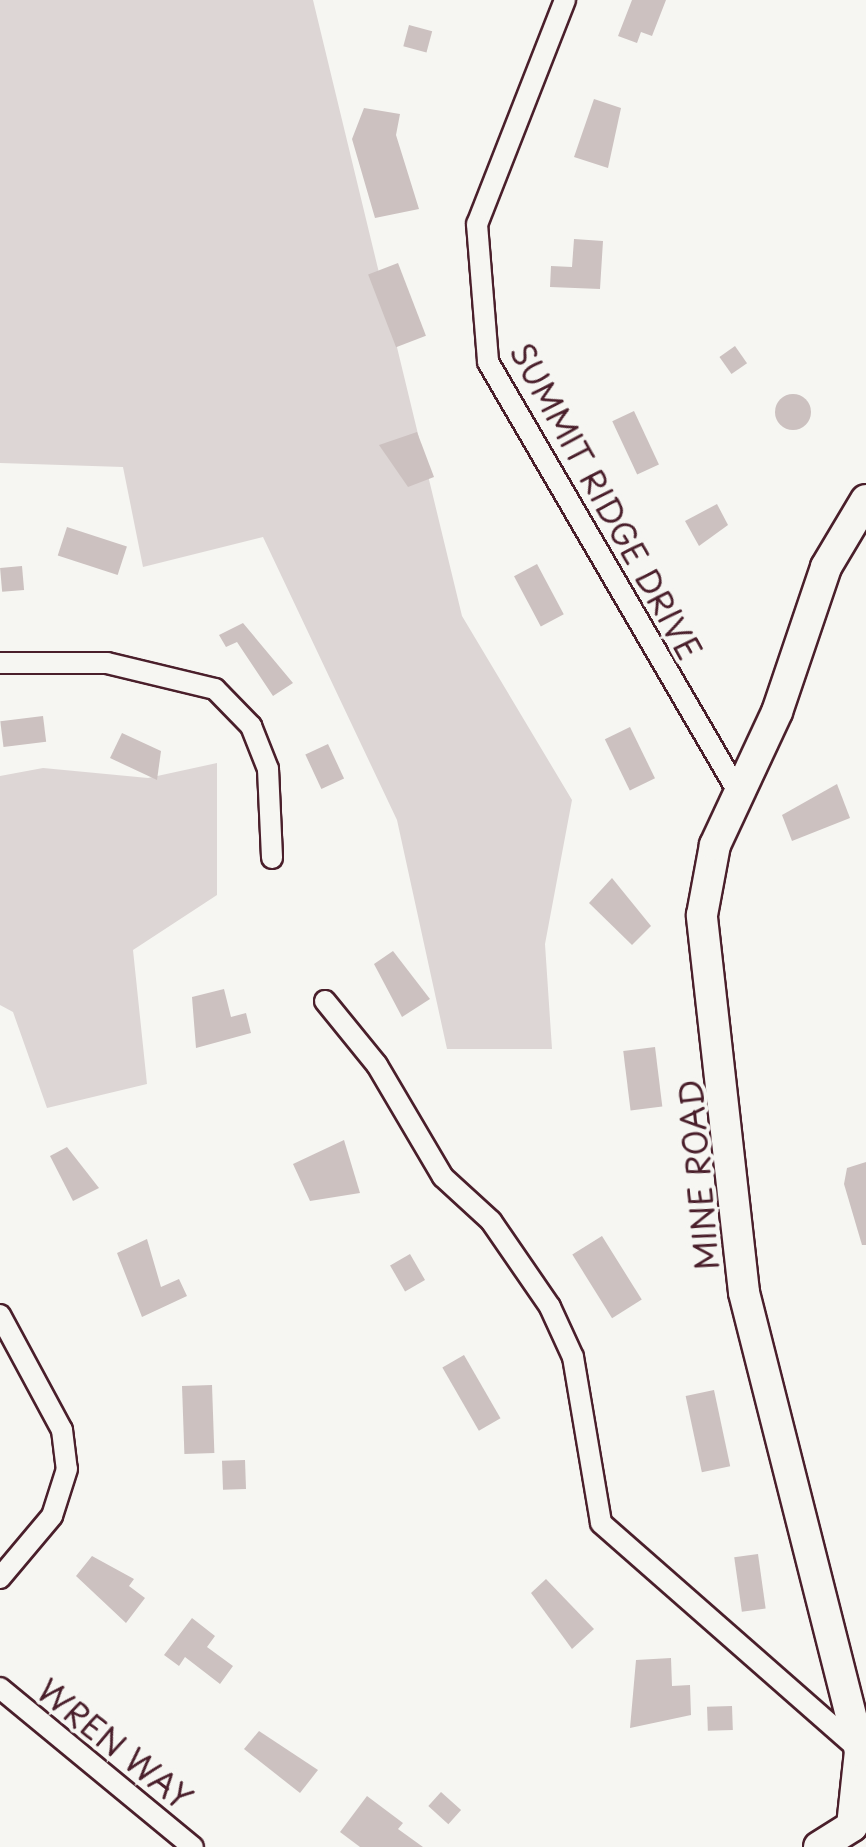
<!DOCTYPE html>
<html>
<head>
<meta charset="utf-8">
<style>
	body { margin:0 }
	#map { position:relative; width:866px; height:1847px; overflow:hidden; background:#f6f6f2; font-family:"Playpen Sans",sans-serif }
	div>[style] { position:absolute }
	.green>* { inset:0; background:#ddd6d5 }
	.building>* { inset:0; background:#ccc1c0; transform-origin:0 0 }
	.round { border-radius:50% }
	.roads { filter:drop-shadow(2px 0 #4a1f2b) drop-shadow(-2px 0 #4a1f2b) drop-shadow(0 2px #4a1f2b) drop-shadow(0 -2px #4a1f2b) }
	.street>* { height:20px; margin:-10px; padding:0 10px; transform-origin:10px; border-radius:10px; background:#f6f6f2 }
	.secondary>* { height:30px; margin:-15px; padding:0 15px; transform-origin:15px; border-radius:15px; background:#f6f6f2 }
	span { translate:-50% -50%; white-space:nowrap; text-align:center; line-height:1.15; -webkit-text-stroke:8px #f6f6f2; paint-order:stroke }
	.street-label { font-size:32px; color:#4a1f2b }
</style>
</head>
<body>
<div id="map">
	<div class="green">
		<i style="clip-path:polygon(0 0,313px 0,462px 616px,572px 800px,545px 944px,552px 1049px,447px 1049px,397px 820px,263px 537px,143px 567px,123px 467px,0 463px)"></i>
		<i style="clip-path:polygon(217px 763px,217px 895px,133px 950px,147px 1084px,47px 1108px,13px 1012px,0 1005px,0 776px,43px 768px,148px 778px)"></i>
	</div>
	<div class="building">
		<i style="clip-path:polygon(632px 0,666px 0,652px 36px,641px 32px,637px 43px,618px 36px)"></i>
		<i style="left:409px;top:25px;width:24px;height:22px;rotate:15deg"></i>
		<i style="clip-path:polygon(594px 99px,621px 108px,608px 168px,574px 157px)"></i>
		<i style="clip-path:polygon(364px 108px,400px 114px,396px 135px,419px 209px,375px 218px,352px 139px)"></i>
		<i style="clip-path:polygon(574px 239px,603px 241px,600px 289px,550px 287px,551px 266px,572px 267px)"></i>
		<i style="left:398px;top:263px;width:78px;height:32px;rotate:69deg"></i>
		<i style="left:735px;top:346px;width:21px;height:19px;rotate:55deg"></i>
		<i class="round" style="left:775px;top:394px;width:36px;height:36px"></i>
		<i style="left:634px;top:411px;width:59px;height:24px;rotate:65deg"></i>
		<i style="clip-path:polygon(417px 432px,434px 477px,408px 487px,379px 445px)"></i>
		<i style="clip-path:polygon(717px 504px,728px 525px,699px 546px,685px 521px)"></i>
		<i style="left:67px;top:527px;width:63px;height:30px;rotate:18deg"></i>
		<i style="left:537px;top:564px;width:57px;height:26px;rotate:62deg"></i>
		<i style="left:22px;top:566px;width:24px;height:22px;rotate:85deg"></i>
		<i style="clip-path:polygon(243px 623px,293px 683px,273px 696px,237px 642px,226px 647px,219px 635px)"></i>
		<i style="left:43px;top:716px;width:26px;height:43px;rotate:83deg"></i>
		<i style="left:630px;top:727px;width:57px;height:28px;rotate:64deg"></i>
		<i style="clip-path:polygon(122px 733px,161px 751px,157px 780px,110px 758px)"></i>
		<i style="left:328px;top:744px;width:38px;height:25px;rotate:65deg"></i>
		<i style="clip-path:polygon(837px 784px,850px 818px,792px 841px,782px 815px)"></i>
		<i style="clip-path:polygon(612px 878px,651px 926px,632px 945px,589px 903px)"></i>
		<i style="clip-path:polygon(393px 951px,430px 999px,402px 1017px,374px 964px)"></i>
		<i style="clip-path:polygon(224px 989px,231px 1017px,246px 1013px,251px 1033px,196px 1048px,192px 997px)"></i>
		<i style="left:655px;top:1047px;width:60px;height:32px;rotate:83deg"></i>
		<i style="clip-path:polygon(344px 1140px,360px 1193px,310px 1201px,293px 1164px)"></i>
		<i style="clip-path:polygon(67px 1147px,99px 1188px,73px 1201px,50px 1156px)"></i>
		<i style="clip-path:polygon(866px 1162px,866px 1245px,862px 1245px,844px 1184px,847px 1168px)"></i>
		<i style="left:602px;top:1236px;width:75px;height:35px;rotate:58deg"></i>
		<i style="clip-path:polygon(147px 1239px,161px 1287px,179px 1279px,187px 1296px,142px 1317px,117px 1253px)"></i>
		<i style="left:410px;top:1254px;width:30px;height:23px;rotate:60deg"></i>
		<i style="left:464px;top:1355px;width:73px;height:25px;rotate:60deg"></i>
		<i style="left:212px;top:1385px;width:68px;height:30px;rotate:88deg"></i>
		<i style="left:714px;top:1390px;width:78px;height:29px;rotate:78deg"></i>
		<i style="left:245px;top:1460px;width:29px;height:23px;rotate:88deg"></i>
		<i style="left:758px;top:1554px;width:55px;height:24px;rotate:82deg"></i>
		<i style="clip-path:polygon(92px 1556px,134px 1579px,129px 1586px,145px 1598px,126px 1623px,76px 1576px)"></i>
		<i style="clip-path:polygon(546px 1579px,594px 1629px,572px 1649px,531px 1593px)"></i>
		<i style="clip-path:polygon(192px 1618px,215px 1636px,207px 1647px,233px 1666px,220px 1684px,185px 1657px,179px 1666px,164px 1655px)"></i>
		<i style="clip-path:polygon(671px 1658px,672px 1686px,690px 1685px,691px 1715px,630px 1728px,636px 1660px)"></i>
		<i style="left:732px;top:1706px;width:24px;height:25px;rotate:88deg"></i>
		<i style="clip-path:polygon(259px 1731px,318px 1770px,300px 1793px,244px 1749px)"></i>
		<i style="left:441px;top:1792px;width:27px;height:19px;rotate:42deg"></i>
		<i style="clip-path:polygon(367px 1796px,403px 1823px,398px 1829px,423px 1847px,360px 1847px,340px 1832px)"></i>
	</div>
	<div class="roads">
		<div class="street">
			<i style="left:565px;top:0;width:241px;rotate:111.4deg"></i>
			<i style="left:477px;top:224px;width:138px;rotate:85.4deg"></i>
			<i style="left:488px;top:362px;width:497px;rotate:59.8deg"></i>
			<i style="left:0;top:663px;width:107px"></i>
			<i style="left:107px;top:663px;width:111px;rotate:13.5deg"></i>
			<i style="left:215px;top:689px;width:52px;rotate:45.8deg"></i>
			<i style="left:251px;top:726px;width:46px;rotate:68.4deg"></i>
			<i style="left:268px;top:769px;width:89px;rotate:87.4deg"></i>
			<i style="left:325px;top:1001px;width:82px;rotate:50.9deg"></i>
			<i style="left:377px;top:1065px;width:130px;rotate:59.5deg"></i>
			<i style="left:443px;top:1177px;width:65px;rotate:42.5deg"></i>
			<i style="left:491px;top:1221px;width:104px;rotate:55.5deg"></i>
			<i style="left:550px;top:1307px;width:55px;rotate:65.3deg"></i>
			<i style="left:573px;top:1357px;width:168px;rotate:80.4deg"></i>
			<i style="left:601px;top:1523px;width:342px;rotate:41.3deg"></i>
			<i style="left:0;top:1315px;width:131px;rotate:61.7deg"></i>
			<i style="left:62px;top:1430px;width:39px;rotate:83deg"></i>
			<i style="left:67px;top:1469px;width:49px;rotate:107.7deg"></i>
			<i style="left:52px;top:1516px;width:81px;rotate:130deg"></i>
			<i style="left:0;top:1688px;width:250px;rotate:39.5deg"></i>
		</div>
		<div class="secondary">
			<i style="left:819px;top:1847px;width:39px;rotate:-32deg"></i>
			<i style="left:852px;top:1826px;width:75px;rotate:-83.9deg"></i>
			<i style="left:860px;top:1751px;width:473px;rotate:-104.2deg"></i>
			<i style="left:744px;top:1292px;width:379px;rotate:-96.4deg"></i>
			<i style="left:702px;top:915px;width:71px;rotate:-79.5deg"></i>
			<i style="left:715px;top:845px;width:147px;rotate:-65deg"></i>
			<i style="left:777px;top:712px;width:153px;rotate:-71.3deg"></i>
			<i style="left:826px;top:567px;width:78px;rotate:-59.2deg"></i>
		</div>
	</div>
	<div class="street-label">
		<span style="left:606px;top:501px;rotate:61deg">SUMMIT RIDGE DRIVE</span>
		<span style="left:698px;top:1175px;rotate:-95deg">MINE ROAD</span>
		<span style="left:115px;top:1744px;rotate:39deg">WREN WAY</span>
	</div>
</div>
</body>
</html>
